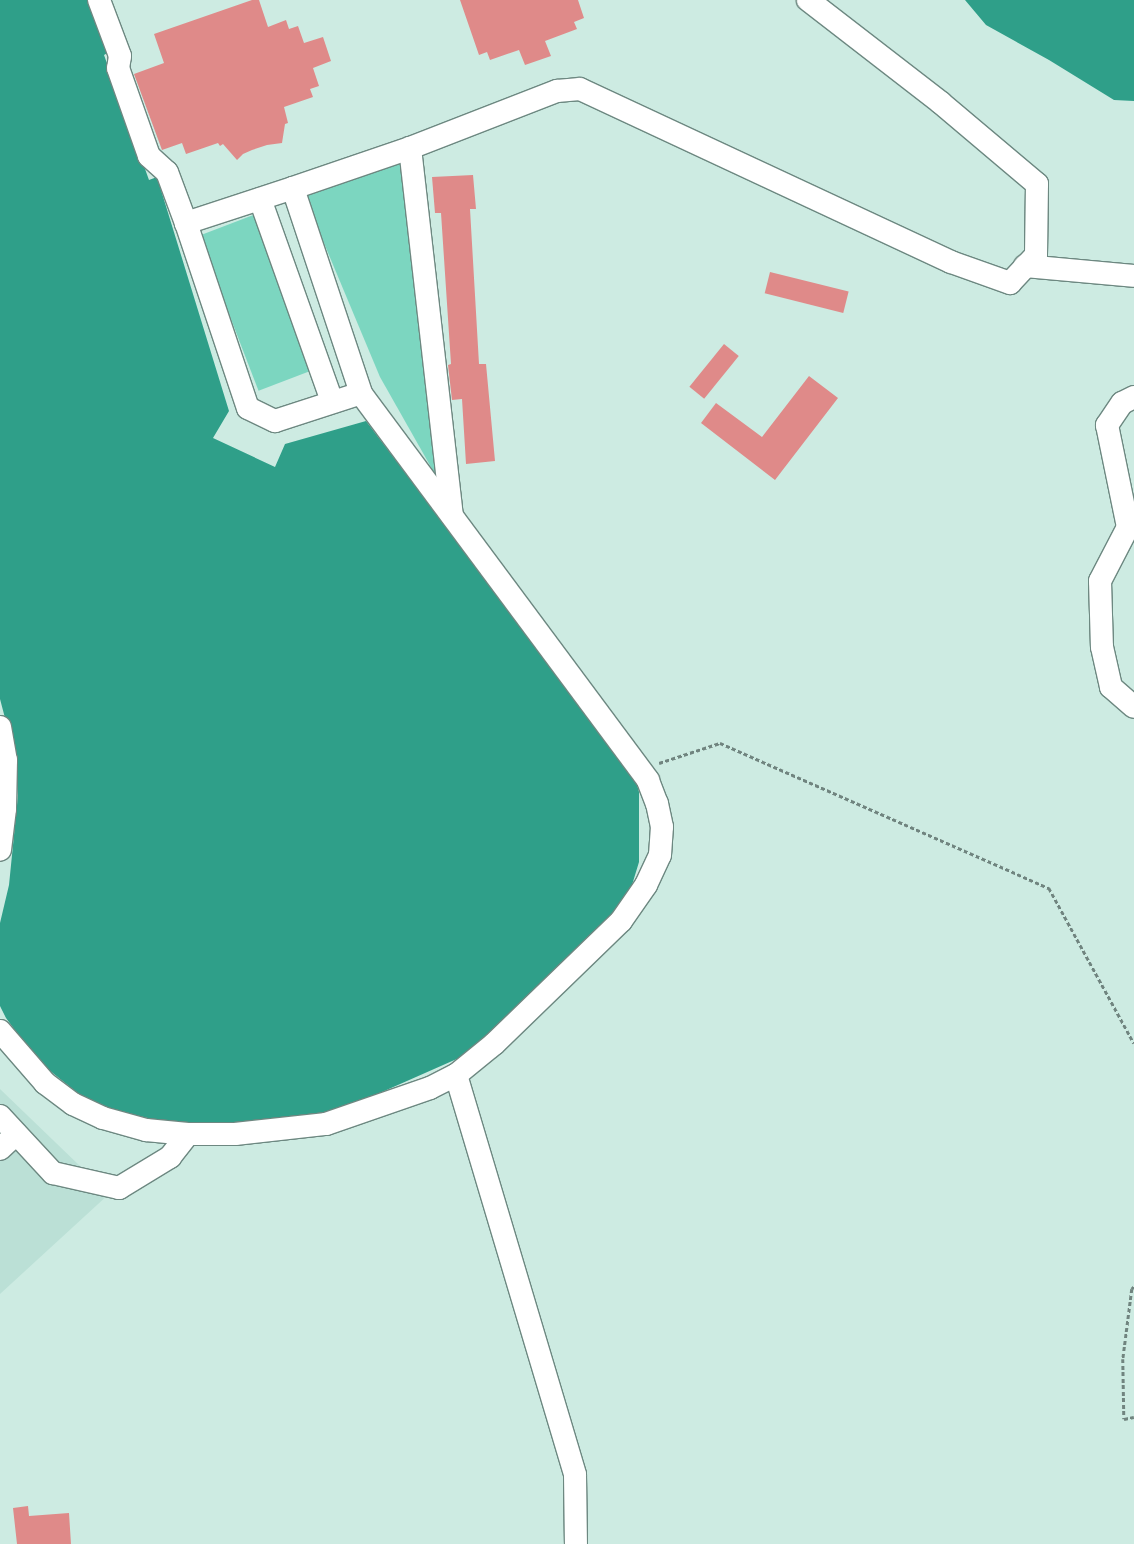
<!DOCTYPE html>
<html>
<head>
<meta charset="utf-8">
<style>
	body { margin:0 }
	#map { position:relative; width:1134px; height:1544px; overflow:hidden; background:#cdebe2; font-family:"Varela Round",sans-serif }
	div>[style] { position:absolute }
	.built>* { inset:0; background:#bbe0d6 }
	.green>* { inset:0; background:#7cd6c0; transform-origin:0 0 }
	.water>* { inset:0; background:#2f9f89 }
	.building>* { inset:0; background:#df8a89; transform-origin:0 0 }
	.path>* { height:2.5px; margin-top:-1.25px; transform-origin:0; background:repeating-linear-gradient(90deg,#70847f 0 4px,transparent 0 6.5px) }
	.roads { filter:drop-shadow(1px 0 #6d8881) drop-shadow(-1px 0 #6d8881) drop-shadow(0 1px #6d8881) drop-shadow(0 -1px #6d8881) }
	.minor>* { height:22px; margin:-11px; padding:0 11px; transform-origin:11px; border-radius:11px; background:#fff }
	span { translate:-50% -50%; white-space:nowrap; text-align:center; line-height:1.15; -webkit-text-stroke:4.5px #fff; paint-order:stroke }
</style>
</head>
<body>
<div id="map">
	<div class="built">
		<i style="clip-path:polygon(0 1089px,109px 1194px,0 1294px)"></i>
	</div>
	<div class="green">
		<i style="clip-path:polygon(405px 161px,436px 476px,380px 377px,303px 193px)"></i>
		<i style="left:256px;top:214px;width:166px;height:61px;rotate:69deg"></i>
	</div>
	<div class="water">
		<i style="clip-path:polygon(0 0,90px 0,109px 52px,104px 55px,149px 180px,157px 177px,229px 411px,213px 438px,275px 467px,285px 444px,366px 421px,634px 774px,639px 792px,639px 862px,632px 885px,612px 915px,485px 1039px,459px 1058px,339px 1111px,232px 1126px,168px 1123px,111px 1109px,79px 1094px,49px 1070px,25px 1044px,6px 1018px,0 1006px,0 923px,9px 885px,18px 795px,15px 756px,0 699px)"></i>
		<i style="clip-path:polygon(965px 0,1134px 0,1134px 101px,1114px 100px,1049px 60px,986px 25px)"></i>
	</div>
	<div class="building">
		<i style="clip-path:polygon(252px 0,259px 0,268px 27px,286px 20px,289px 29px,298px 26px,304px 43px,323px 37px,331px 61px,313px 68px,319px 86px,310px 89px,313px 97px,284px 107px,288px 123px,285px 124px,282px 143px,267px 145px,252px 150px,243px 154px,237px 160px,223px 144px,220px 146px,218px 143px,186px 154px,182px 143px,162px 150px,134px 74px,164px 63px,154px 34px)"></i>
		<i style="clip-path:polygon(460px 0,578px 0,584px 18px,574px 22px,577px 29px,545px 41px,551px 56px,525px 65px,519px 50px,490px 60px,487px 52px,479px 55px)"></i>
		<i style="clip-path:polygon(473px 175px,476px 209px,470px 209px,479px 364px,486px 364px,495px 461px,466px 464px,462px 399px,452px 400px,448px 365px,451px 364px,441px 213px,435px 213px,432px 177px)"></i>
		<i style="left:770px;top:272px;width:81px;height:22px;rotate:14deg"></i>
		<i style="left:724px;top:344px;width:19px;height:55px;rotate:39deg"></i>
		<i style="clip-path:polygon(809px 376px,838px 398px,775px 480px,701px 423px,716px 403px,762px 437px)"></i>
		<i style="clip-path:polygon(28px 1506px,29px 1516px,69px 1513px,71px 1544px,17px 1544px,13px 1508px)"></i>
	</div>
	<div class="path">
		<i style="left:659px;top:763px;width:64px;rotate:-18.2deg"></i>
		<i style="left:720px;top:743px;width:360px;rotate:23.8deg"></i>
		<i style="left:1049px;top:888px;width:177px;rotate:61.3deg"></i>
		<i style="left:1134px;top:1287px;width:3px;rotate:135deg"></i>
		<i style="left:1132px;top:1289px;width:71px;rotate:97.3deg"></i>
		<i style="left:1123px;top:1359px;width:60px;rotate:89deg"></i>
		<i style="left:1124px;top:1419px;width:10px;rotate:-11deg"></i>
	</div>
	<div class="roads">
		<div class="minor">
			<i style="left:99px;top:0;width:60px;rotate:69.4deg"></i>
			<i style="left:120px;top:56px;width:12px;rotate:99deg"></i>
			<i style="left:118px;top:68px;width:93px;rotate:70.6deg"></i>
			<i style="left:149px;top:156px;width:24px;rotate:42deg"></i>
			<i style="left:167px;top:172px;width:54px;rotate:69.6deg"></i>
			<i style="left:410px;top:148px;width:369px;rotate:83.5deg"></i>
			<i style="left:293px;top:188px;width:113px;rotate:161.9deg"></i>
			<i style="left:186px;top:223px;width:195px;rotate:71.5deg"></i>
			<i style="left:248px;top:408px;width:30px;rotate:26deg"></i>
			<i style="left:275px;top:421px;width:90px;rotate:-18deg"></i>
			<i style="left:260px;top:199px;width:214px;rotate:70.4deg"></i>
			<i style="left:1025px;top:266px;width:109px;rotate:5.2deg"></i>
			<i style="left:1134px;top:397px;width:13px;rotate:153deg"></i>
			<i style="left:1122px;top:403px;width:27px;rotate:124deg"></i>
			<i style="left:1107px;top:425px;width:104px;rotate:78.4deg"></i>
			<i style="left:1128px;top:527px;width:61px;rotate:117.4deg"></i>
			<i style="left:1100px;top:581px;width:66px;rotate:88.3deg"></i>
			<i style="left:1102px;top:647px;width:41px;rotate:77.3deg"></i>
			<i style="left:1111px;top:687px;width:30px;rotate:41deg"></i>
			<i style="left:0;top:727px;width:34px;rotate:80deg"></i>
			<i style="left:6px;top:760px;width:49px;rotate:91.2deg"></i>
			<i style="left:5px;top:809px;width:41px;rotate:97deg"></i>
			<i style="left:0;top:1031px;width:69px;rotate:49.1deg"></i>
			<i style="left:45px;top:1083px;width:35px;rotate:37deg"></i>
			<i style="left:73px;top:1104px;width:33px;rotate:25deg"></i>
			<i style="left:103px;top:1118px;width:45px;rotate:15.6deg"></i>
			<i style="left:146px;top:1130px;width:42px;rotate:5.4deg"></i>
			<i style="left:188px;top:1134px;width:47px"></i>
			<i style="left:235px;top:1134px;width:92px;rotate:-6.3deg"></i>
			<i style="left:326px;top:1124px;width:110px;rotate:-19.1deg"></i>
			<i style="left:430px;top:1088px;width:29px;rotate:-27deg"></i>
			<i style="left:456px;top:1075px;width:49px;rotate:-39.2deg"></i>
			<i style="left:494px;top:1044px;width:177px;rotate:-44.1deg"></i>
			<i style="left:621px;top:921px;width:44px;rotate:-55.2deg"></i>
			<i style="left:646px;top:885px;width:33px;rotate:-65deg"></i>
			<i style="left:660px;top:855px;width:28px;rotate:-86deg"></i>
			<i style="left:662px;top:827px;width:24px;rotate:-102deg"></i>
			<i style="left:657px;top:804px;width:26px;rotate:-111deg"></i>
			<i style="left:648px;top:780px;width:482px;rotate:-126.6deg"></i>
			<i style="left:361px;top:393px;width:216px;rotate:-108.4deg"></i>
			<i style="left:293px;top:188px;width:124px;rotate:-18.9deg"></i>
			<i style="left:410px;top:148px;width:158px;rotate:-21.2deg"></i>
			<i style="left:557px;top:91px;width:23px;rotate:-5deg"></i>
			<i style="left:580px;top:89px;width:409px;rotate:25deg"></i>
			<i style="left:951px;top:262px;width:63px;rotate:19.6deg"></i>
			<i style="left:1010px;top:283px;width:38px;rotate:-47deg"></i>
			<i style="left:1036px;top:255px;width:71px;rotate:-89.2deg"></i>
			<i style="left:1037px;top:184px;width:127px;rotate:-139.8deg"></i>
			<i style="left:940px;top:102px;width:167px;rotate:-142.3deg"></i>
			<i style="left:456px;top:1075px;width:417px;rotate:73.4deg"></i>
			<i style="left:575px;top:1475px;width:69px;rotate:89.2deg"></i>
			<i style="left:0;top:1116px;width:78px;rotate:47.1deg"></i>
			<i style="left:53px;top:1173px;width:68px;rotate:12.8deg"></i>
			<i style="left:119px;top:1188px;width:60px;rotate:-31.3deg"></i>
			<i style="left:170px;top:1157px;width:29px;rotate:-52deg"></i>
			<i style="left:0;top:1149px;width:22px;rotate:-43deg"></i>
		</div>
	</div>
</div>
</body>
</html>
